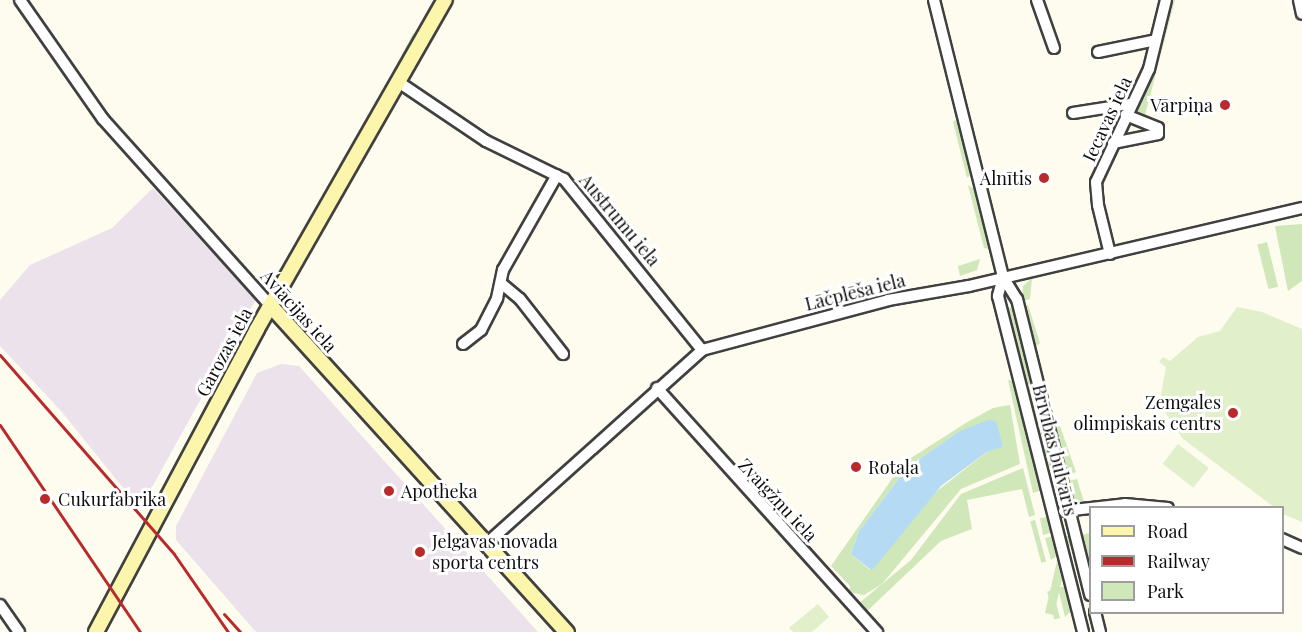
<!DOCTYPE html>
<html>
<head>
<meta charset="utf-8">
<style>
	body { margin:0 }
	#map { position:relative; width:1302px; height:632px; overflow:hidden; background:#fefcee; font-family:"Playfair Display",serif }
	div>[style] { position:absolute }
	.industrial>* { inset:0; background:#ebe2ec }
	.green>* { inset:0; background:#cfe7b9; transform-origin:0 0 }
	.pitch>* { inset:0; background:#e1efcb; transform-origin:0 0 }
	.water>* { inset:0; background:#b5daf4 }
	.roads { filter:drop-shadow(2px 0 #404040) drop-shadow(-2px 0 #404040) drop-shadow(0 2px #404040) drop-shadow(0 -2px #404040) }
	.street>* { height:10px; margin:-5px; padding:0 5px; transform-origin:5px; border-radius:5px; background:#fff }
	.secondary>* { height:14px; margin:-7px; padding:0 7px; transform-origin:7px; border-radius:7px; background:#fcf6ac }
	.rail>* { height:3px; margin:-1.5px; padding:0 1.5px; transform-origin:1.5px; border-radius:1.5px; background:#b82a2c }
	.dots>* { width:16px; height:16px; translate:-50% -50%; box-sizing:border-box; border:3px solid #fff; border-radius:50% }
	span { translate:-50% -50%; white-space:nowrap; text-align:center; line-height:1.15; -webkit-text-stroke:6px #fff; paint-order:stroke }
	.poi-label { font-size:18px; color:#0d0d0d }
	.right { translate:-100% -50%; text-align:right }
	.left { translate:0 -50%; text-align:left }
	.street-label { font-size:18px; color:#0d0d0d }
	.legend { position:absolute; left:1089px; top:506px; width:195px; height:108px; box-sizing:border-box; background:#fff; border:2px solid #9e9e9e; margin:0; padding:8px 10px; list-style:none; font-size:18px; color:#0d0d0d }
	.legend li { display:flex; align-items:center; gap:12px; height:30px }
	.legend b { width:30px; border:2px solid #9e9e9e }
</style>
</head>
<body>
<div id="map">
	<div class="industrial">
		<i style="clip-path:polygon(153px 188px,256px 299px,140px 509px,62px 412px,0 346px,0 300px,30px 265px,112px 228px)"></i>
		<i style="clip-path:polygon(281px 364px,299px 366px,538px 632px,256px 632px,176px 540px,176px 526px,257px 373px)"></i>
	</div>
	<div class="green">
		<i style="clip-path:polygon(1169px 0,1175px 0,1144px 119px,1133px 111px)"></i>
		<i style="left:413px;top:33px;width:4px;height:42px;rotate:27deg"></i>
		<i style="clip-path:polygon(959px 118px,970px 175px,967px 178px,953px 122px)"></i>
		<i style="clip-path:polygon(968px 185px,974px 189px,989px 249px,984px 248px)"></i>
		<i style="clip-path:polygon(1302px 224px,1302px 281px,1288px 291px,1275px 226px)"></i>
		<i style="left:1267px;top:242px;width:46px;height:10px;rotate:76deg"></i>
		<i style="clip-path:polygon(980px 259px,977px 270px,960px 276px,958px 266px)"></i>
		<i style="clip-path:polygon(1032px 278px,1030px 299px,1022px 301px,1023px 286px)"></i>
		<i style="clip-path:polygon(1005px 300px,1009px 308px,1015px 308px,1058px 479px,1053px 481px,1054px 489px)"></i>
		<i style="clip-path:polygon(1028px 305px,1040px 343px,1034px 348px,1023px 306px)"></i>
		<i style="clip-path:polygon(1008px 380px,1016px 381px,1045px 489px,1033px 493px)"></i>
		<i style="clip-path:polygon(evenodd,1010px 405px,1020px 464px,961px 489px,882px 584px,864px 595px,849px 592px,850px 586px,831px 566px,894px 476px,911px 458px,969px 421px,993px 408px,1010px 405px,958px 432px,988px 451px,932px 495px,870px 570px,851px 554px,859px 531px,907px 468px,958px 432px)"></i>
		<i style="clip-path:polygon(1060px 426px,1076px 472px,1064px 478px,1054px 429px)"></i>
		<i style="clip-path:polygon(1023px 468px,1035px 515px,1029px 517px,1022px 489px,967px 500px,972px 529px,941px 541px,866px 612px,858px 604px,911px 560px,961px 494px)"></i>
		<i style="clip-path:polygon(1077px 479px,1084px 502px,1070px 500px,1065px 482px)"></i>
		<i style="clip-path:polygon(1049px 517px,1053px 532px,1043px 535px,1040px 518px)"></i>
		<i style="left:1035px;top:520px;width:43px;height:5px;rotate:75deg"></i>
		<i style="clip-path:polygon(1090px 533px,1090px 578px,1080px 535px)"></i>
		<i style="left:1063px;top:535px;width:9px;height:80px;rotate:13deg"></i>
		<i style="clip-path:polygon(1055px 536px,1059px 554px,1051px 560px,1045px 538px)"></i>
		<i style="clip-path:polygon(1065px 586px,1071px 611px,1065px 617px,1058px 588px)"></i>
		<i style="left:1053px;top:590px;width:29px;height:6px;rotate:76deg"></i>
	</div>
	<div class="pitch">
		<i style="clip-path:polygon(1237px 307px,1262px 312px,1302px 329px,1302px 522px,1283px 514px,1282px 508px,1274px 507px,1183px 439px,1163px 409px,1161px 395px,1166px 367px,1159px 362px,1163px 357px,1170px 361px,1198px 337px,1220px 331px)"></i>
		<i style="left:1178px;top:444px;width:39px;height:25px;rotate:38deg"></i>
		<i style="clip-path:polygon(818px 604px,829px 617px,812px 632px,793px 632px,789px 628px)"></i>
	</div>
	<div class="water">
		<i style="clip-path:polygon(988px 420px,996px 421px,1003px 447px,988px 451px,941px 486px,874px 568px,871px 570px,851px 554px,859px 531px,907px 468px,958px 432px)"></i>
	</div>
	<div class="roads">
		<div class="street">
			<i style="left:20px;top:0;width:145px;rotate:55.1deg"></i>
			<i style="left:103px;top:119px;width:250px;rotate:48.1deg"></i>
			<i style="left:934px;top:0;width:285px;rotate:76deg"></i>
			<i style="left:1003px;top:277px;width:26px;rotate:58deg"></i>
			<i style="left:1017px;top:299px;width:305px;rotate:76.1deg"></i>
			<i style="left:1037px;top:0;width:51px;rotate:70.5deg"></i>
			<i style="left:1299px;top:0;width:14px;rotate:78deg"></i>
			<i style="left:1098px;top:52px;width:59px;rotate:-11.7deg"></i>
			<i style="left:397px;top:81px;width:107px;rotate:34deg"></i>
			<i style="left:486px;top:141px;width:87px;rotate:26deg"></i>
			<i style="left:564px;top:179px;width:220px;rotate:51.1deg"></i>
			<i style="left:1073px;top:113px;width:58px;rotate:-9deg"></i>
			<i style="left:1113px;top:143px;width:46px;rotate:-11.3deg"></i>
			<i style="left:1158px;top:134px;width:6px;rotate:-90deg"></i>
			<i style="left:1158px;top:128px;width:35px;rotate:-158deg"></i>
			<i style="left:1110px;top:254px;width:50px;rotate:-103.8deg"></i>
			<i style="left:1098px;top:205px;width:23px;rotate:-95deg"></i>
			<i style="left:1096px;top:182px;width:125px;rotate:-64.9deg"></i>
			<i style="left:1149px;top:69px;width:71px;rotate:-76.2deg"></i>
			<i style="left:1003px;top:277px;width:20px;rotate:105deg"></i>
			<i style="left:998px;top:296px;width:347px;rotate:75.8deg"></i>
			<i style="left:502px;top:284px;width:23px;rotate:40deg"></i>
			<i style="left:520px;top:299px;width:70px;rotate:52deg"></i>
			<i style="left:463px;top:344px;width:23px;rotate:-38deg"></i>
			<i style="left:481px;top:330px;width:36px;rotate:-63deg"></i>
			<i style="left:497px;top:298px;width:29px;rotate:-78deg"></i>
			<i style="left:503px;top:270px;width:109px;rotate:-60.4deg"></i>
			<i style="left:657px;top:388px;width:329px;rotate:48deg"></i>
			<i style="left:1064px;top:511px;width:61px;rotate:-6.5deg"></i>
			<i style="left:1125px;top:504px;width:43px;rotate:5.3deg"></i>
			<i style="left:1282px;top:539px;width:22px;rotate:24deg"></i>
			<i style="left:485px;top:545px;width:292px;rotate:-41.9deg"></i>
			<i style="left:702px;top:350px;width:193px;rotate:-15deg"></i>
			<i style="left:888px;top:300px;width:82px;rotate:-9.8deg"></i>
			<i style="left:969px;top:286px;width:342px;rotate:-13.2deg"></i>
			<i style="left:0;top:605px;width:33px;rotate:55deg"></i>
			<i style="left:1095px;top:612px;width:21px;rotate:76deg"></i>
		</div>
		<div class="secondary">
			<i style="left:270px;top:305px;width:442px;rotate:47.8deg"></i>
			<i style="left:96px;top:632px;width:343px;rotate:-62deg"></i>
			<i style="left:257px;top:329px;width:379px;rotate:-60.3deg"></i>
		</div>
	</div>
	<div class="rail">
		<i style="left:0;top:355px;width:264px;rotate:48.8deg"></i>
		<i style="left:174px;top:554px;width:95px;rotate:55.3deg"></i>
		<i style="left:0;top:425px;width:250px;rotate:55.9deg"></i>
		<i style="left:224px;top:614px;width:24px;rotate:48deg"></i>
	</div>
	<div class="dots">
		<i style="left:1225px;top:105px;background:#b82a2c"></i>
		<i style="left:1044px;top:178px;background:#b82a2c"></i>
		<i style="left:1233px;top:413px;background:#b82a2c"></i>
		<i style="left:856px;top:467px;background:#b82a2c"></i>
		<i style="left:389px;top:491px;background:#b82a2c"></i>
		<i style="left:45px;top:499px;background:#b82a2c"></i>
		<i style="left:420px;top:552px;background:#b82a2c"></i>
	</div>
	<div class="poi-label">
		<span class="right" style="left:1213px;top:105px">Vārpiņa</span>
		<span class="right" style="left:1032px;top:178px">Alnītis</span>
		<span class="right" style="left:1221px;top:413px">Zemgales<br>olimpiskais centrs</span>
		<span class="left" style="left:868px;top:467px">Rotaļa</span>
		<span class="left" style="left:401px;top:491px">Apotheka</span>
		<span class="left" style="left:58px;top:499px">Cukurfabrika</span>
		<span class="left" style="left:432px;top:552px">Jelgavas novada<br>sporta centrs</span>
	</div>
	<div class="street-label">
		<span style="left:1107px;top:119px;rotate:-65deg">Iecavas iela</span>
		<span style="left:620px;top:220px;rotate:50deg">Austrumu iela</span>
		<span style="left:855px;top:292px;rotate:-14deg">Lāčplēša iela</span>
		<span style="left:299px;top:311px;rotate:48deg">Aviācijas iela</span>
		<span style="left:224px;top:352px;rotate:-62deg">Garozas iela</span>
		<span style="left:1055px;top:450px;rotate:76deg">Brīvības bulvāris</span>
		<span style="left:778px;top:500px;rotate:47deg">Zvaigžņu iela</span>
	</div>
	<ul class="legend">
	<li><b style="height:8px;background:#fcf6ac"></b>Road</li>
	<li><b style="height:8px;background:#b82a2c"></b>Railway</li>
	<li><b style="height:16px;background:#cfe7b9"></b>Park</li>
	</ul>
</div>
</body>
</html>
